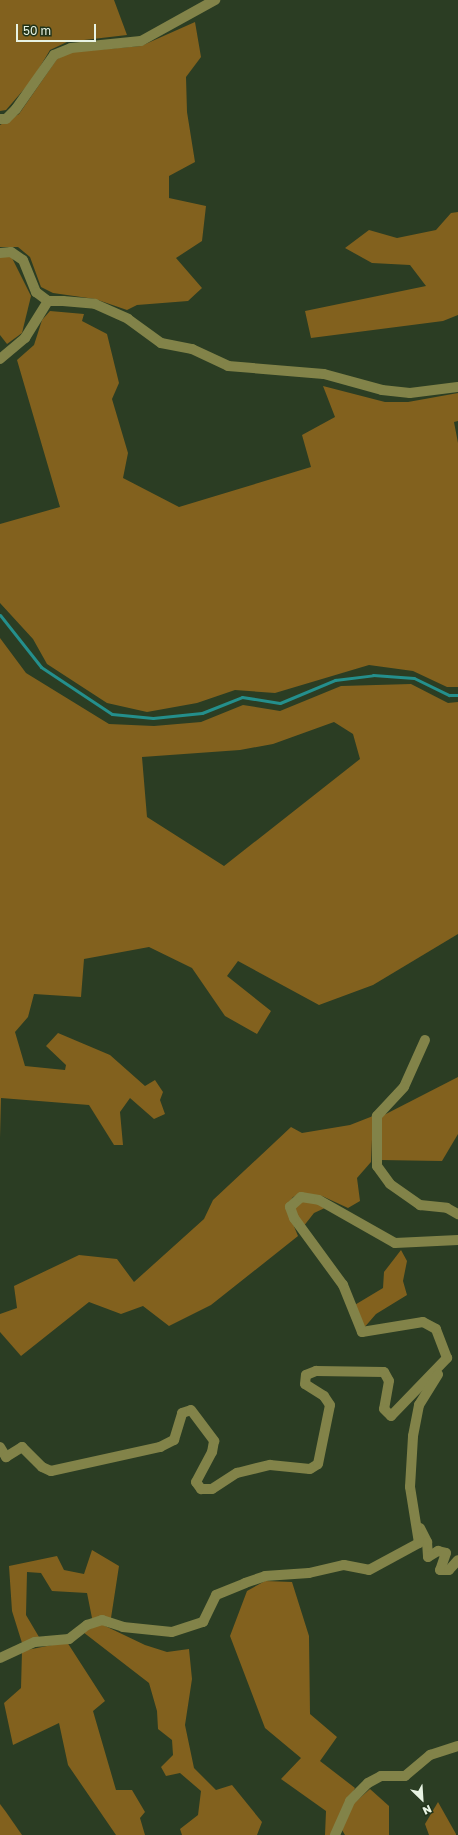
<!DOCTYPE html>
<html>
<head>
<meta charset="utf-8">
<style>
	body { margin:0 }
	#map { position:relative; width:458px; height:1835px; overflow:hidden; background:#2b3d23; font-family:"Golos Text",sans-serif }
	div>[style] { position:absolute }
	.forest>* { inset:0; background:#82611e }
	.stream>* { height:3px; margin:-1.5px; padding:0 1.5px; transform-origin:1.5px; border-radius:1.5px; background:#248f8c }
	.minor>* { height:10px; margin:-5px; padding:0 5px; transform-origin:5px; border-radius:5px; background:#828349 }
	span { translate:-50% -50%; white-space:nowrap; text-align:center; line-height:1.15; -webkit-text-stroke:3px #213319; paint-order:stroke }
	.north { position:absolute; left:402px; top:1779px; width:40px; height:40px; -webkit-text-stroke:3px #213319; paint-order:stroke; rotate:155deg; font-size:11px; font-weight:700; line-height:16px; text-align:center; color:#e8f3e3 }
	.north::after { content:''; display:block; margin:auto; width:14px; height:18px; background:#e8f3e3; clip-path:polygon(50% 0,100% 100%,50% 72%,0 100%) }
	.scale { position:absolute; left:16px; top:24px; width:80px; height:18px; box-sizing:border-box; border:2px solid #e8f3e3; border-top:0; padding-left:5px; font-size:12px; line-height:14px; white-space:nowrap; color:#e8f3e3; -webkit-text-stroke:3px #213319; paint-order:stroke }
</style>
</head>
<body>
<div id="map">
	<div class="forest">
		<i style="clip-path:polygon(0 0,114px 0,127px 35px,67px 42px,50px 50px,32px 80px,6px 110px,0 111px)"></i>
		<i style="clip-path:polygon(195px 22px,201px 57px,186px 77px,187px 112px,195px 162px,169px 176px,169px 198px,206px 206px,202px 241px,176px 258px,202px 288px,188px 301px,137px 305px,127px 310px,95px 299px,53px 293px,41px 287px,30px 257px,18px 247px,0 247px,0 125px,19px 114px,57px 59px,71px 52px,141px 46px)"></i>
		<i style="clip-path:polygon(458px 212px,458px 315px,443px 321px,311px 338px,305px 311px,426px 286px,410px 265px,372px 263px,345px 248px,369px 230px,397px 238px,436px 230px,451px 213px)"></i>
		<i style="clip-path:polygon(11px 256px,31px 296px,22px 333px,7px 344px,0 335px,0 257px)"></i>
		<i style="clip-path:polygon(50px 311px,84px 314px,82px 321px,107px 334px,119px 383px,112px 399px,128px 453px,123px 478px,179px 507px,311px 467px,302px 435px,335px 417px,323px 386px,385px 402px,408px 402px,458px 393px,458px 421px,454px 422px,458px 443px,458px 687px,447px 687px,413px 671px,369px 665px,275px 693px,235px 690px,197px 703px,147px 712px,107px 703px,47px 664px,33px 639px,0 603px,0 524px,60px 507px,17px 360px,34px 345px,42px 320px)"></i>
		<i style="clip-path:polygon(evenodd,0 638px,26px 673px,109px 724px,154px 726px,201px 722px,243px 705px,280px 711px,341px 686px,411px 684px,448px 703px,458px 702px,458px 934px,373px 985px,319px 1005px,238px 961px,227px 976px,271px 1011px,257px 1034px,225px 1016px,192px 968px,149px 947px,84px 959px,81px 997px,34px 994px,28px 1017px,15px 1032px,25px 1066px,65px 1070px,66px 1065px,46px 1046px,58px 1033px,110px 1055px,145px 1086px,155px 1080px,163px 1092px,160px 1100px,165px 1114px,154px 1119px,130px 1098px,120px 1112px,123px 1145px,114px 1145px,89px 1105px,1px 1098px,0 1138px,0 638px,334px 722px,353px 734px,360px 759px,224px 866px,147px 817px,142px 757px,240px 750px,273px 744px,334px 722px)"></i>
		<i style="clip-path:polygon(458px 1077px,458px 1134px,442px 1161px,380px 1160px,382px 1116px)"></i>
		<i style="clip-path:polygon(373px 1116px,371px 1162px,357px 1178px,360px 1201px,348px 1208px,322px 1196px,303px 1193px,293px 1197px,286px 1207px,298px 1236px,211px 1305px,169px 1326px,143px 1306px,121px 1314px,89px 1302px,21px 1356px,0 1332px,0 1314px,17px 1308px,14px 1286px,79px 1255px,117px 1259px,134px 1282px,204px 1219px,213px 1200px,291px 1127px,302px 1133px,350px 1125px)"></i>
		<i style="clip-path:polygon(303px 1199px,327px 1207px,314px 1213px,303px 1227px,293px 1208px)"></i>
		<i style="clip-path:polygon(401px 1250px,407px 1261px,403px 1281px,407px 1295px,376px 1314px,363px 1329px,353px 1306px,383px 1288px,384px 1272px)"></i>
		<i style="clip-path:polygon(92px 1550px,119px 1566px,111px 1618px,92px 1618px,87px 1593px,52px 1591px,41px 1573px,27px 1572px,26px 1615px,39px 1637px,22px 1643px,12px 1611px,9px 1566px,57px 1556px,64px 1570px,84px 1574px)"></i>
		<i style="clip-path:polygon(265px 1581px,292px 1582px,309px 1636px,310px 1714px,337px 1737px,320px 1761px,355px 1788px,331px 1835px,325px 1835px,326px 1811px,281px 1779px,301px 1758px,265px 1728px,230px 1636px,247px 1591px)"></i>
		<i style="clip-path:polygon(101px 1624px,145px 1645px,167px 1652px,189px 1649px,192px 1679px,185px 1725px,194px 1768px,216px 1790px,232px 1785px,262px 1822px,257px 1835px,182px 1835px,180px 1829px,198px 1815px,201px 1791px,180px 1773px,166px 1776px,161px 1767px,173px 1755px,172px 1740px,158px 1729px,157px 1711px,149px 1683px,83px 1632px)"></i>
		<i style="clip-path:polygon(67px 1642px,105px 1701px,93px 1711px,116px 1790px,132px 1790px,145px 1812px,140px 1818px,145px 1835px,116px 1835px,68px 1765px,59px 1723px,13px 1745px,4px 1703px,21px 1688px,22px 1651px)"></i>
		<i style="clip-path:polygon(370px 1789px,389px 1806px,389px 1835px,345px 1835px,342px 1830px,353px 1804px)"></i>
		<i style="clip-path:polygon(438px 1802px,456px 1834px,456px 1835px,429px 1835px,425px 1824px)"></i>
		<i style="clip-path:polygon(0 1804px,6px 1812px,22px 1835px,0 1835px)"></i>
	</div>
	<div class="stream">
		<i style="left:0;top:615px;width:66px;rotate:51.7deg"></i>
		<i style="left:41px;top:667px;width:85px;rotate:33.5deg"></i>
		<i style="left:112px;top:714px;width:41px;rotate:5.6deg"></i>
		<i style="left:153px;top:718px;width:49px;rotate:-5.8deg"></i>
		<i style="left:202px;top:713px;width:43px;rotate:-21.8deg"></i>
		<i style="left:242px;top:697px;width:38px;rotate:9deg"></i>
		<i style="left:280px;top:703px;width:60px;rotate:-22.7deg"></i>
		<i style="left:335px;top:680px;width:38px;rotate:-7deg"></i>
		<i style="left:373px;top:675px;width:41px;rotate:4.2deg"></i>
		<i style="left:414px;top:678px;width:39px;rotate:26deg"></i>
		<i style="left:449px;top:695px;width:9px"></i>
	</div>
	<div class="minor">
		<i style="left:0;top:119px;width:6px"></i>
		<i style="left:6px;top:119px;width:14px;rotate:-45deg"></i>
		<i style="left:16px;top:109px;width:66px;rotate:-54.9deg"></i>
		<i style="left:54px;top:55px;width:18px;rotate:-22deg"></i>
		<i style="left:71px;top:48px;width:70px;rotate:-5.7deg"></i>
		<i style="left:141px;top:41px;width:85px;rotate:-29deg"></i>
		<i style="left:0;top:253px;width:11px;rotate:-5deg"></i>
		<i style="left:11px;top:252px;width:14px;rotate:34deg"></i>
		<i style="left:23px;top:260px;width:35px;rotate:68deg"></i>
		<i style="left:36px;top:292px;width:15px;rotate:37deg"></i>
		<i style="left:0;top:359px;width:33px;rotate:-40deg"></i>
		<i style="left:25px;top:338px;width:44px;rotate:-58.1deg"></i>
		<i style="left:48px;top:301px;width:15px"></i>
		<i style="left:63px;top:301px;width:32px;rotate:5deg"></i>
		<i style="left:95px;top:304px;width:36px;rotate:24deg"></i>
		<i style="left:128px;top:319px;width:41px;rotate:36deg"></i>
		<i style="left:161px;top:343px;width:32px;rotate:11deg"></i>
		<i style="left:192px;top:349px;width:40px;rotate:25deg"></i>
		<i style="left:228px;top:366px;width:96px;rotate:4.8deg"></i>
		<i style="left:324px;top:374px;width:60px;rotate:15.4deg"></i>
		<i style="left:382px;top:390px;width:28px;rotate:6deg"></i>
		<i style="left:410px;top:393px;width:48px;rotate:-7.1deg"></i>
		<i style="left:425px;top:1040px;width:51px;rotate:114.1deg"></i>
		<i style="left:404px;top:1087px;width:40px;rotate:133deg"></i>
		<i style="left:377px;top:1116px;width:50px;rotate:90deg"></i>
		<i style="left:377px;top:1166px;width:22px;rotate:54deg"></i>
		<i style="left:390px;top:1184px;width:37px;rotate:35deg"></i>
		<i style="left:420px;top:1205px;width:27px;rotate:6deg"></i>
		<i style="left:447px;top:1208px;width:13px;rotate:29deg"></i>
		<i style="left:0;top:1447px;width:12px;rotate:59deg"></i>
		<i style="left:6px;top:1457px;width:19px;rotate:-32deg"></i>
		<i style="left:22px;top:1447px;width:28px;rotate:45deg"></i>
		<i style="left:42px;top:1467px;width:10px;rotate:24deg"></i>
		<i style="left:51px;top:1471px;width:112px;rotate:-12.4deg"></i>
		<i style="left:160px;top:1447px;width:16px;rotate:-27deg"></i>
		<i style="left:174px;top:1440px;width:28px;rotate:-73deg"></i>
		<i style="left:182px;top:1413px;width:9px;rotate:-18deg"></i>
		<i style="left:191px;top:1410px;width:39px;rotate:53deg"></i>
		<i style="left:214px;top:1441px;width:11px;rotate:100deg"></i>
		<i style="left:212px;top:1452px;width:34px;rotate:118deg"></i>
		<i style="left:196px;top:1482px;width:9px;rotate:54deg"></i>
		<i style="left:201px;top:1489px;width:11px"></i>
		<i style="left:212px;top:1489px;width:30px;rotate:-33deg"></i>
		<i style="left:237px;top:1473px;width:34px;rotate:-14deg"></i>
		<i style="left:270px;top:1465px;width:40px;rotate:5.7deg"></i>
		<i style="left:310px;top:1469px;width:9px;rotate:-32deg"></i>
		<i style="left:318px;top:1464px;width:60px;rotate:-78.5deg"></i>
		<i style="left:330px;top:1405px;width:11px;rotate:-124deg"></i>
		<i style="left:324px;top:1396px;width:22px;rotate:-148deg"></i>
		<i style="left:305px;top:1384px;width:9px;rotate:-84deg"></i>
		<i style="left:306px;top:1375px;width:11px;rotate:-22deg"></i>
		<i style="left:316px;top:1371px;width:68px;rotate:0.8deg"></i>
		<i style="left:384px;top:1372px;width:10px;rotate:61deg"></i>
		<i style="left:389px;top:1381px;width:28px;rotate:100deg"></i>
		<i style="left:384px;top:1409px;width:10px;rotate:45deg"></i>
		<i style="left:391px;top:1416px;width:81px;rotate:-46deg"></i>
		<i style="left:447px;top:1358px;width:31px;rotate:-111deg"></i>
		<i style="left:436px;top:1329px;width:15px;rotate:-152deg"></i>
		<i style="left:423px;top:1322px;width:62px;rotate:170.7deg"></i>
		<i style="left:362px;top:1332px;width:51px;rotate:-112deg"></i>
		<i style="left:343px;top:1285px;width:83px;rotate:-126.2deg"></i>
		<i style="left:294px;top:1218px;width:12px;rotate:-110deg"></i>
		<i style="left:290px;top:1207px;width:15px;rotate:-42deg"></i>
		<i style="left:301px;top:1197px;width:18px;rotate:9deg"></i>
		<i style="left:319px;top:1200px;width:87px;rotate:29.5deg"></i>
		<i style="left:395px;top:1243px;width:63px;rotate:-2.7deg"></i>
		<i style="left:420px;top:1528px;width:16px;rotate:63deg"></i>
		<i style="left:427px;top:1542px;width:15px;rotate:86deg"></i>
		<i style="left:428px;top:1557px;width:12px;rotate:-31deg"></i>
		<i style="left:438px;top:1551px;width:8px;rotate:14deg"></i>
		<i style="left:446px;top:1553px;width:18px;rotate:109deg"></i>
		<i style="left:440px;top:1570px;width:9px"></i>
		<i style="left:449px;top:1570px;width:13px;rotate:-48deg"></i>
		<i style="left:0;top:1658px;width:38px;rotate:-25deg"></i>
		<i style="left:35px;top:1642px;width:34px;rotate:-5deg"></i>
		<i style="left:69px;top:1639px;width:23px;rotate:-38deg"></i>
		<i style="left:87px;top:1625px;width:16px;rotate:-18deg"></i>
		<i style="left:102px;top:1620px;width:22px;rotate:18deg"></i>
		<i style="left:123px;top:1627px;width:49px;rotate:5.8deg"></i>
		<i style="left:172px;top:1632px;width:33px;rotate:-18deg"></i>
		<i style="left:203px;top:1622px;width:30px;rotate:-64deg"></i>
		<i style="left:216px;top:1595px;width:31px;rotate:-22deg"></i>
		<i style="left:245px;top:1583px;width:21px;rotate:-19deg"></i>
		<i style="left:265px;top:1576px;width:44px;rotate:-3.9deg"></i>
		<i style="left:309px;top:1573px;width:36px;rotate:-13deg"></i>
		<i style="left:344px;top:1565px;width:25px;rotate:11deg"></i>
		<i style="left:369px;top:1570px;width:57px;rotate:-28.4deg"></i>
		<i style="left:419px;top:1543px;width:57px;rotate:-99.1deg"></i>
		<i style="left:410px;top:1487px;width:51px;rotate:-86.6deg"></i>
		<i style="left:413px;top:1436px;width:32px;rotate:-79deg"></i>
		<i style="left:419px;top:1405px;width:36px;rotate:-58deg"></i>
		<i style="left:335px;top:1835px;width:37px;rotate:-66deg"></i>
		<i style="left:350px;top:1801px;width:25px;rotate:-45deg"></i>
		<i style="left:368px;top:1783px;width:15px;rotate:-28deg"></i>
		<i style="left:381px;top:1776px;width:24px"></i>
		<i style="left:405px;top:1776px;width:33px;rotate:-40deg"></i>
		<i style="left:430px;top:1755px;width:29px;rotate:-18deg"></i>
	</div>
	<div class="north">N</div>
	<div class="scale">50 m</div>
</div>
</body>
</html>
